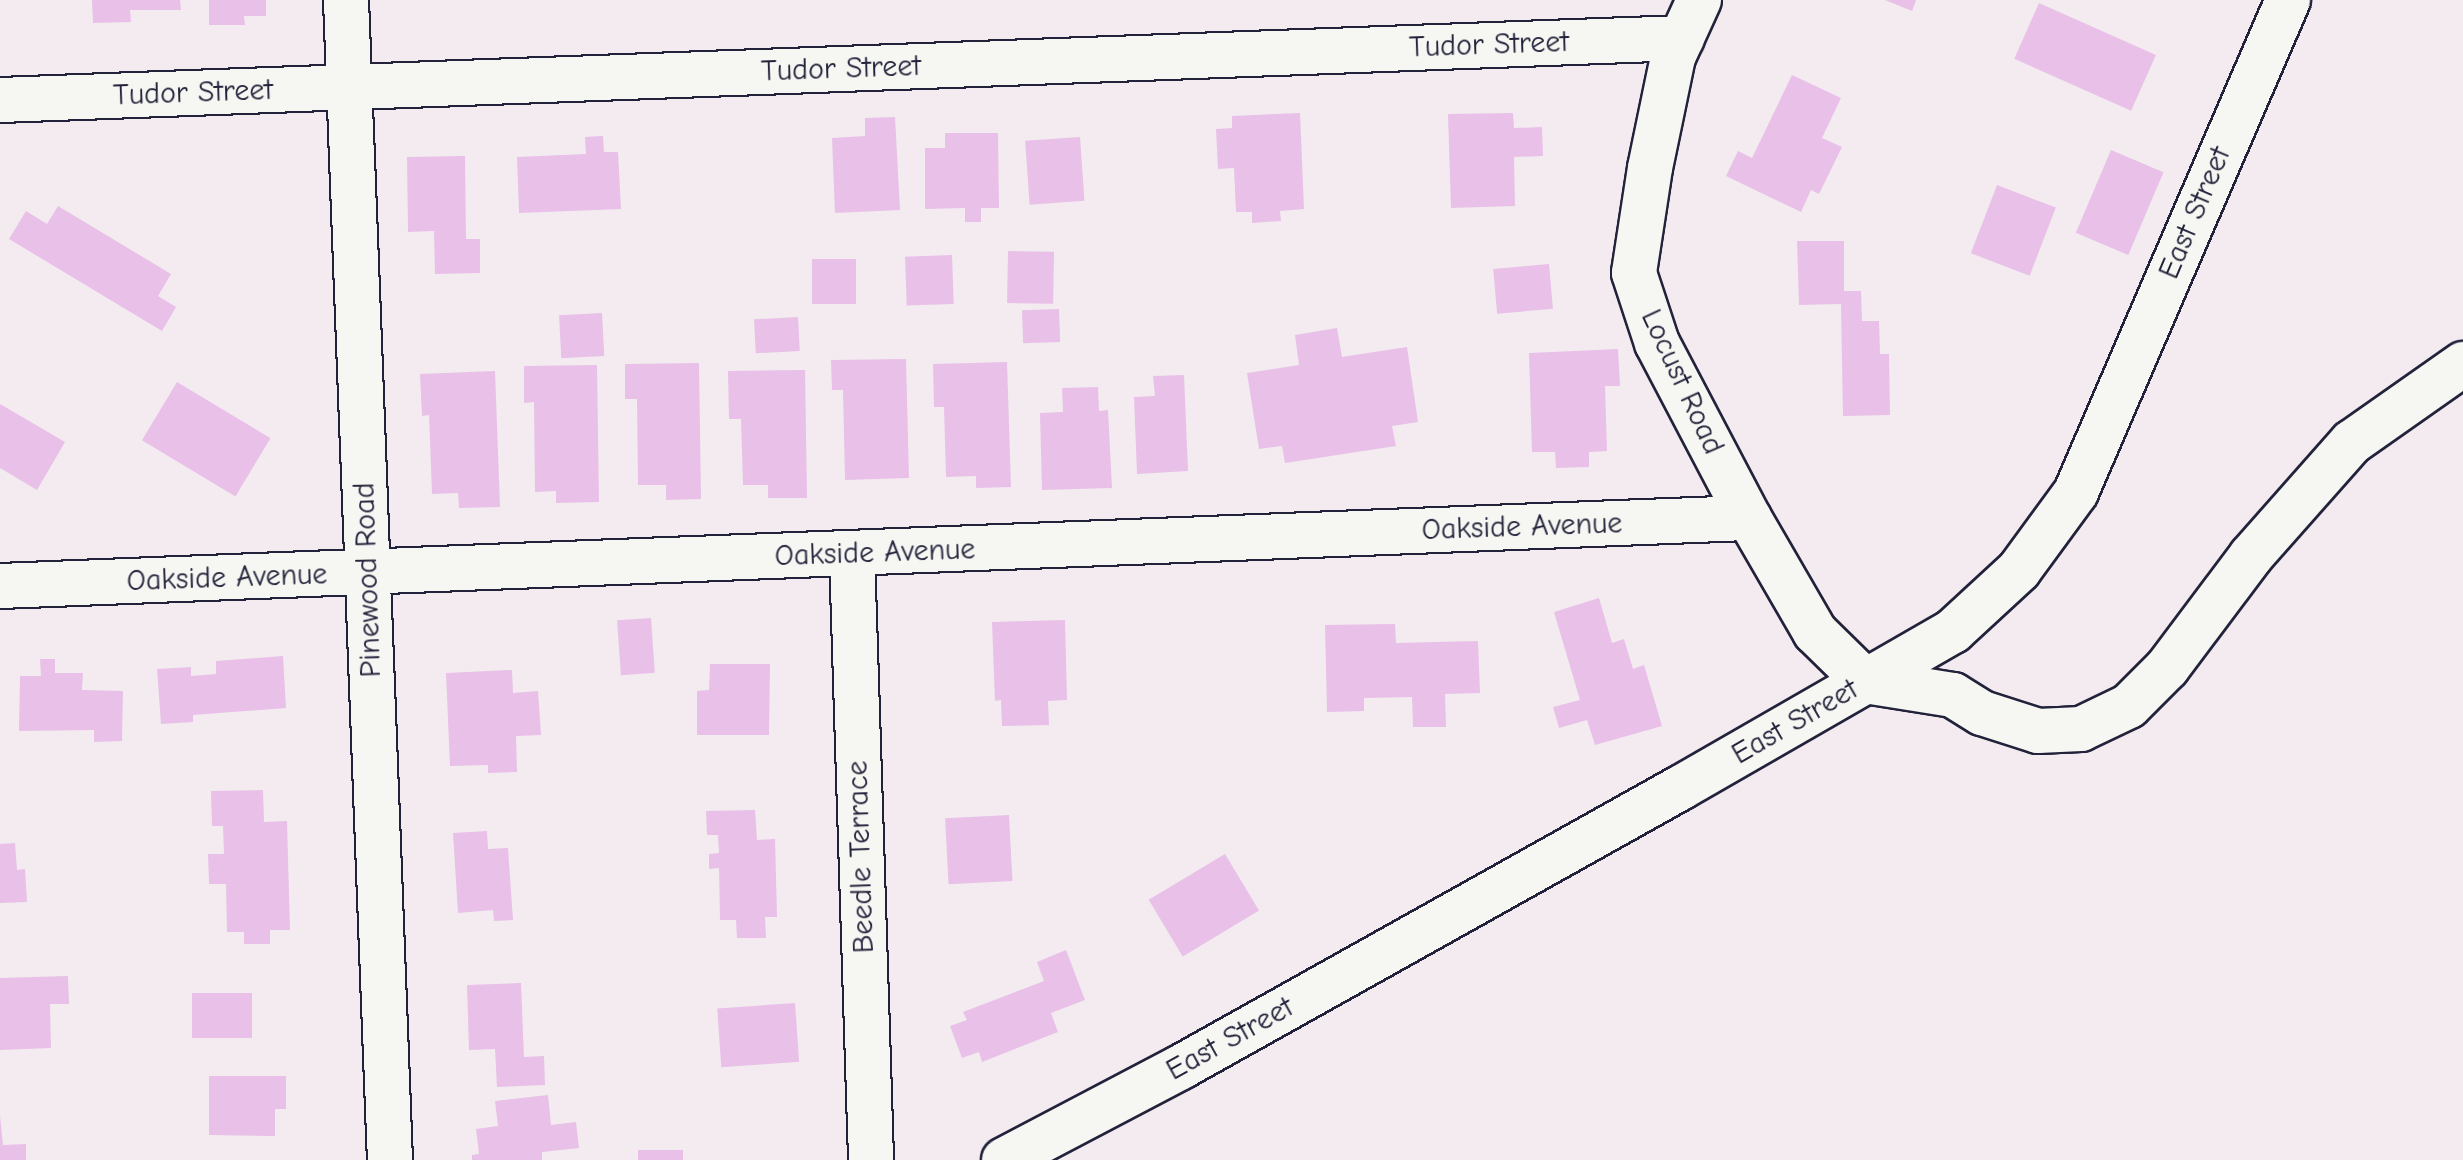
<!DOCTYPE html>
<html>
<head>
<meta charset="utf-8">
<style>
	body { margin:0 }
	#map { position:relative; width:2463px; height:1160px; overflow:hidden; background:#f3ebf0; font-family:"Comic Neue",sans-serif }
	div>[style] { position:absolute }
	.building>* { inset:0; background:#e8c0e8; transform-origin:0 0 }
	.roads { filter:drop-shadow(2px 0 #22223b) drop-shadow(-2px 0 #22223b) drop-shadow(0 2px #22223b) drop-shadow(0 -2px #22223b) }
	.minor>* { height:44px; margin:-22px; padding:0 22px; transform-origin:22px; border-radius:22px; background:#f6f6f2 }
	.major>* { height:44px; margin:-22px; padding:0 22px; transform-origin:22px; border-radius:22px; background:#f6f6f2 }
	span { translate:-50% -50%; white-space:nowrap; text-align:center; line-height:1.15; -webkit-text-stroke:6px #f6f6f2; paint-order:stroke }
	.street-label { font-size:30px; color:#22223b }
</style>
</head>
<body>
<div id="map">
	<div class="building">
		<i style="clip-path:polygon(92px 0,180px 0,181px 10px,130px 10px,131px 22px,93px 23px)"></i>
		<i style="clip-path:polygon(209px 0,266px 0,266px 16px,244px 16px,245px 25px,209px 25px)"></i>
		<i style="clip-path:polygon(1885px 0,1916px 0,1912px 11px)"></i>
		<i style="left:2039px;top:3px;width:128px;height:61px;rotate:24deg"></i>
		<i style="clip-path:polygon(1792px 75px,1841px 98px,1822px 138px,1842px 147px,1819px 194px,1811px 190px,1801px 212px,1726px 176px,1738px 151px,1752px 158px)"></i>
		<i style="clip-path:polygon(1300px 113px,1304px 209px,1280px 211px,1281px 221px,1252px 223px,1252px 212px,1236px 212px,1234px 168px,1218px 169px,1216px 129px,1232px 128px,1232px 116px)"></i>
		<i style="clip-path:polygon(1513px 113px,1514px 128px,1542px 127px,1543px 156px,1514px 157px,1515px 206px,1451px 208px,1448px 114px)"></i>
		<i style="clip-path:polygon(895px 117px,900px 210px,835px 213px,832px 138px,865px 136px,865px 118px)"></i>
		<i style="clip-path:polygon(945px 133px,998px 133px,999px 208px,981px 208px,981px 222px,965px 222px,965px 208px,925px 209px,925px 148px,945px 148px)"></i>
		<i style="clip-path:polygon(603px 136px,604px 152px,618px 152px,621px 209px,519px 213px,517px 157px,586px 154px,585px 137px)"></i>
		<i style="left:1080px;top:137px;width:64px;height:55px;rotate:86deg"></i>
		<i style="left:2111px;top:150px;width:57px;height:90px;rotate:23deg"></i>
		<i style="clip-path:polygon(465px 156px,466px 239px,480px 239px,480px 273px,435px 274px,434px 231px,408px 232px,407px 157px)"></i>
		<i style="left:1997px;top:185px;width:63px;height:73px;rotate:21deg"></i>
		<i style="clip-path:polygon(58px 206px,171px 274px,158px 296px,176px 307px,162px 331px,9px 239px,26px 211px,47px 224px)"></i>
		<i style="clip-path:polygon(1797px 241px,1844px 241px,1844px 291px,1861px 291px,1862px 321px,1879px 321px,1880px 354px,1889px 354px,1890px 415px,1843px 416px,1841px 304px,1799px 305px)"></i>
		<i style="left:1008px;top:251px;width:46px;height:52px;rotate:1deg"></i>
		<i style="left:952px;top:255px;width:49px;height:47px;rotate:88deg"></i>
		<i style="left:812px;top:259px;width:44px;height:45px"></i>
		<i style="left:1549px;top:264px;width:45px;height:56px;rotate:85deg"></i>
		<i style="left:1059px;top:309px;width:33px;height:37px;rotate:88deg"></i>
		<i style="left:602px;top:313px;width:43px;height:43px;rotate:87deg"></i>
		<i style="left:798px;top:317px;width:34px;height:44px;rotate:87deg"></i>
		<i style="clip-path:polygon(1337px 328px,1342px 357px,1407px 347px,1418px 422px,1392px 426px,1396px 446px,1285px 463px,1282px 446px,1259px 449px,1247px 373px,1299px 365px,1295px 335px)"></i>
		<i style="clip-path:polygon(1618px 349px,1620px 386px,1605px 386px,1607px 451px,1589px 452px,1589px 467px,1556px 468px,1555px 452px,1532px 452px,1529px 353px)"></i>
		<i style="clip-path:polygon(906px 359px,909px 478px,845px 480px,843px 390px,832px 390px,831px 360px)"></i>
		<i style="clip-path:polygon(1007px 362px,1011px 487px,976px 488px,976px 476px,946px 477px,944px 407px,934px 407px,933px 364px)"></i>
		<i style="clip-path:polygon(699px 363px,701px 499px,666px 500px,666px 485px,638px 485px,637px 399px,625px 399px,625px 364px)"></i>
		<i style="clip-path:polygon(597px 365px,599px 502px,556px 503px,556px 491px,535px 492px,534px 402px,524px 403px,524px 366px)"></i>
		<i style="clip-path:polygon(805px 370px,807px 498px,768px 498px,768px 485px,743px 485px,741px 419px,729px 419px,728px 371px)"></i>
		<i style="clip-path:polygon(495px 371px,500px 507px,459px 508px,458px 493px,432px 494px,429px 415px,422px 416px,420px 374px)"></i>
		<i style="clip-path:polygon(1184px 375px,1188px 471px,1137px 474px,1134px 397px,1155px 396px,1153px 376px)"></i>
		<i style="left:177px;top:382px;width:109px;height:68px;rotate:31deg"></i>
		<i style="clip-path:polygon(1098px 387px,1099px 411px,1108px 410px,1112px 488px,1042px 490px,1040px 413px,1063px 412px,1062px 388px)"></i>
		<i style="clip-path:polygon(0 404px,65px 442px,37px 490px,0 468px)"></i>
		<i style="clip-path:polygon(1599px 598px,1612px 643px,1624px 639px,1633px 669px,1644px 665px,1662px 726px,1595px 745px,1587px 720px,1559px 728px,1553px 707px,1580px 700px,1554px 612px)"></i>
		<i style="left:651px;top:618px;width:55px;height:34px;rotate:86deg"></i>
		<i style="clip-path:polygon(1065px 620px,1067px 700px,1048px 701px,1049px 725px,1002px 726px,1001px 700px,995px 701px,992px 622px)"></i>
		<i style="clip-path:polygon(1395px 624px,1396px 643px,1478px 641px,1480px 693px,1445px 694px,1446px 727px,1413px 727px,1412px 697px,1364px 698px,1364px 711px,1327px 712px,1325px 625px)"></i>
		<i style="clip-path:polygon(283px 656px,286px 708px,193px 715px,193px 722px,161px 724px,157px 669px,191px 667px,191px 676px,216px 674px,216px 661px)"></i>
		<i style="clip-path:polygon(40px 659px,55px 659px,55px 673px,83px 673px,82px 690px,123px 691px,122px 741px,94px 742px,94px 730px,19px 731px,20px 676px,41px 676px)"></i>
		<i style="clip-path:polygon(710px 664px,770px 664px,769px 735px,697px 735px,697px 691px,709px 690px)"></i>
		<i style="clip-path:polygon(512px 670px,513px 693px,538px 691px,541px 735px,516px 736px,517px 772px,488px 773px,488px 765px,450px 766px,446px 673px)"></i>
		<i style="clip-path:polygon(263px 790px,264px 822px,287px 821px,290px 930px,270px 930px,270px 944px,244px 944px,244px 932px,227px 932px,226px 884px,209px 884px,208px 854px,224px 854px,223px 826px,212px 826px,211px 791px)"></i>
		<i style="clip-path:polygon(755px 810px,757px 840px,775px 839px,777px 917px,765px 917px,766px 938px,737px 938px,736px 920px,720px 920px,719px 868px,709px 869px,709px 854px,719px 853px,718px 835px,707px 835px,706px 811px)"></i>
		<i style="left:1009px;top:815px;width:66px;height:64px;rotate:87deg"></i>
		<i style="clip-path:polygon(487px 831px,488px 849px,508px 848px,513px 920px,494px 921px,493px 910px,458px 913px,453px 833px)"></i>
		<i style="clip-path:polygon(15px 843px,17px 870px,25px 869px,27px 902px,0 903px,0 844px)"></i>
		<i style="left:1225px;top:854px;width:66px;height:89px;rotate:59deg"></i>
		<i style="clip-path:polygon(1066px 950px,1085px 1000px,1051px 1013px,1058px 1032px,982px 1062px,979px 1052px,962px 1058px,950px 1026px,967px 1020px,963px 1012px,1044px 981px,1037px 962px)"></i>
		<i style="clip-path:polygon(68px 976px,69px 1004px,50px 1004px,51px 1048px,0 1050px,0 978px)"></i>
		<i style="clip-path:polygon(521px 983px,524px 1057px,544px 1056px,545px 1085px,497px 1087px,495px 1049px,469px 1050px,467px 985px)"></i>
		<i style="left:192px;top:993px;width:60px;height:45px"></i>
		<i style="left:795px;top:1003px;width:59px;height:78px;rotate:86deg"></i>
		<i style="clip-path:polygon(209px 1076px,286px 1076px,286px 1109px,275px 1109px,275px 1136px,209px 1135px)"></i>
		<i style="clip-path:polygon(548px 1095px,551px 1125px,576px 1122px,579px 1148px,542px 1152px,542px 1160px,472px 1160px,472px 1155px,479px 1154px,476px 1129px,498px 1126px,495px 1101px)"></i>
		<i style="clip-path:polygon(0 1116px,3px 1145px,26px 1144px,26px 1160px,0 1160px)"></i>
		<i style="left:683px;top:1150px;width:10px;height:45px;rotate:90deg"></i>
	</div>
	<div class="roads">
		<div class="minor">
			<i style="left:346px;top:0;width:1161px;rotate:87.83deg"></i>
			<i style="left:1699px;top:0;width:63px;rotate:114.5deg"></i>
			<i style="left:1673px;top:57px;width:113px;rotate:101.7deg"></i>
			<i style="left:1650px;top:168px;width:106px;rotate:98.7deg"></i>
			<i style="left:1634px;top:273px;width:74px;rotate:71.8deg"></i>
			<i style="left:1657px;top:343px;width:198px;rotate:62.3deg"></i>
			<i style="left:1749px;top:518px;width:132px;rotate:59.9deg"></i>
			<i style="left:1815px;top:632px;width:70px;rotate:44.4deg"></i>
			<i style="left:1865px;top:681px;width:89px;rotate:9deg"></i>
			<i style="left:1953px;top:695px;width:34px;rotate:32deg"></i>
			<i style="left:1982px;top:713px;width:59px;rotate:17.8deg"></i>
			<i style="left:2038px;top:731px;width:43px;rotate:-2.7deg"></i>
			<i style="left:2081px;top:729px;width:53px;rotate:-25.6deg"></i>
			<i style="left:2129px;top:706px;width:54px;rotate:-45deg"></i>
			<i style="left:2167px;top:668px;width:140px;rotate:-53.1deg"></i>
			<i style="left:2251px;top:556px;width:152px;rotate:-48.5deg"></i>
			<i style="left:2352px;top:442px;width:136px;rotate:-35.1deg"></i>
			<i style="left:0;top:100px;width:1683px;rotate:-2.11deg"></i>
			<i style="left:852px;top:554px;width:606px;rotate:88.2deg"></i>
			<i style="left:0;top:586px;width:1750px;rotate:-2.23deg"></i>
		</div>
		<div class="major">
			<i style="left:1004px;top:1160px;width:200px;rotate:-27.7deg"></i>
			<i style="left:1181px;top:1067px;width:572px;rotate:-29.21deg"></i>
			<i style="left:1680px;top:788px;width:315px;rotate:-29.9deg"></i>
			<i style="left:1953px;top:631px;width:90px;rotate:-42.7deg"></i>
			<i style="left:2019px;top:570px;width:97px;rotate:-53.8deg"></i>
			<i style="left:2076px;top:492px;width:536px;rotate:-66.69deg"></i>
		</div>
	</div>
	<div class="street-label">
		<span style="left:1489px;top:45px;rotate:-2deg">Tudor Street</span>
		<span style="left:841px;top:69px;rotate:-2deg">Tudor Street</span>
		<span style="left:193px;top:93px;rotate:-2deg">Tudor Street</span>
		<span style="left:2195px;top:213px;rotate:-67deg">East Street</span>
		<span style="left:1682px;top:382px;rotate:65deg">Locust Road</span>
		<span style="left:1522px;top:527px;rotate:-2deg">Oakside Avenue</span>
		<span style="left:875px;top:553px;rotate:-2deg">Oakside Avenue</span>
		<span style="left:227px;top:578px;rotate:-2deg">Oakside Avenue</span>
		<span style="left:368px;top:580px;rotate:-92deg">Pinewood Road</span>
		<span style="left:1795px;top:722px;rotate:-30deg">East Street</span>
		<span style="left:861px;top:857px;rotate:-92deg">Beedle Terrace</span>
		<span style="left:1230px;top:1039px;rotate:-29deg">East Street</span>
	</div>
</div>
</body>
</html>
